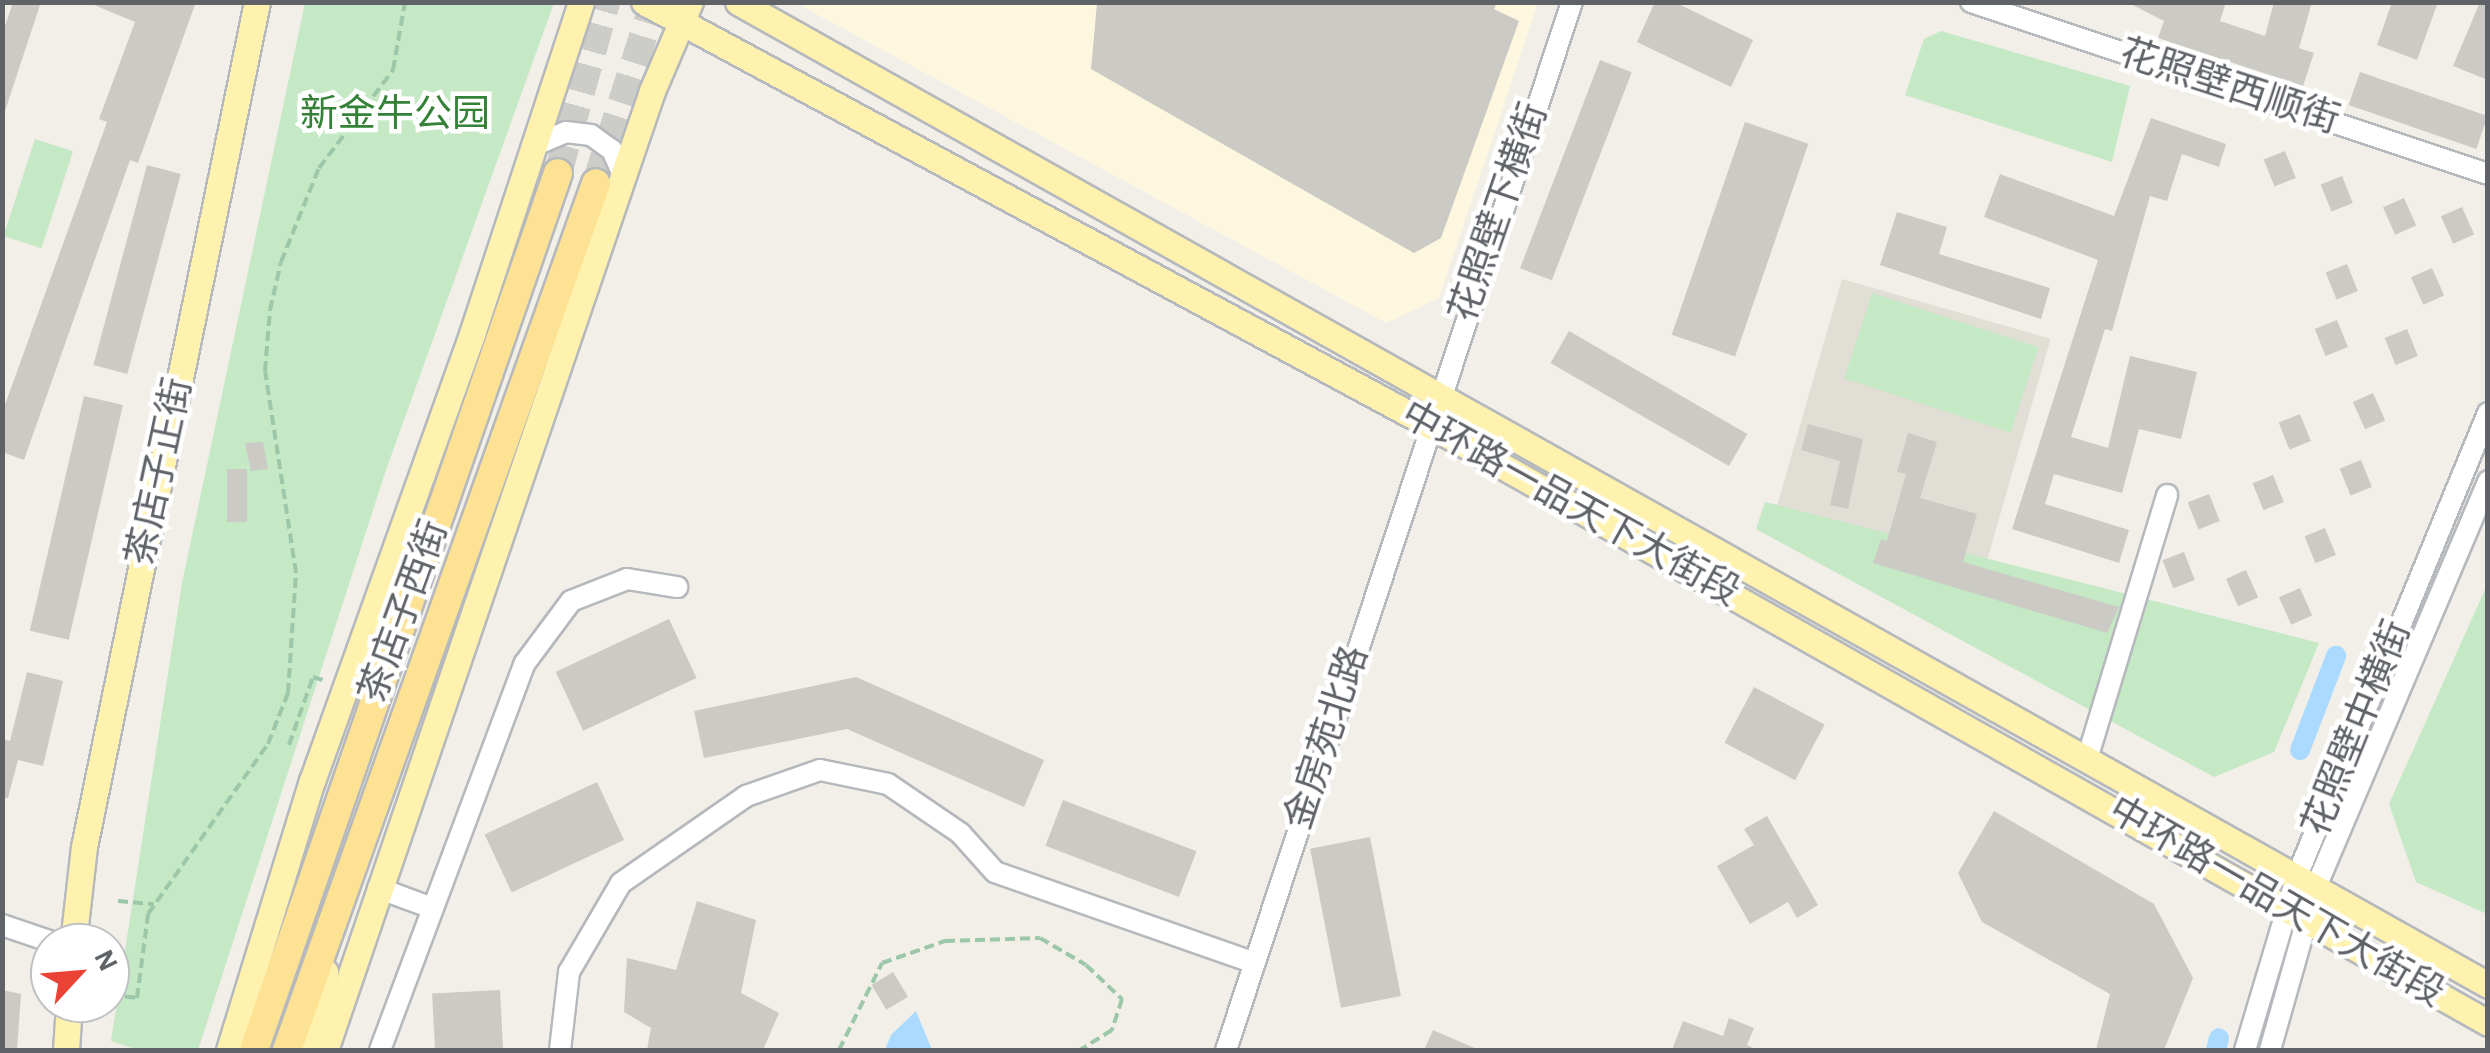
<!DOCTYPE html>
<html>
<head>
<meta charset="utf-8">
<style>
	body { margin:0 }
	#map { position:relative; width:2490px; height:1053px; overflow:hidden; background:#f1efe8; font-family:"Alegreya Sans","Noto Sans SC",sans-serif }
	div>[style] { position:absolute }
	.commercial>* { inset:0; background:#fef7e0 }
	.education>* { inset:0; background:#e1ded6; transform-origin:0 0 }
	.green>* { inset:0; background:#c5e8c5; transform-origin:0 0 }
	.water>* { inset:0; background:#aadaff }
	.canal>* { height:20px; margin:-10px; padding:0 10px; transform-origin:10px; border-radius:10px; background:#aadaff }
	.building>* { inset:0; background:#cccac5; transform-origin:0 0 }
	.highway-tunnel>* { height:28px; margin-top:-14px; transform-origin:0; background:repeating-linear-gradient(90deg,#ccccc8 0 28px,transparent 0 42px) }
	.path>* { height:4px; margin-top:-2px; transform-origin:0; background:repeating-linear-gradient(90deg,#9cc7a9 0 10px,transparent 0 15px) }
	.roads { filter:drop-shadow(2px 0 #b5b8bc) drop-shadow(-2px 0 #b5b8bc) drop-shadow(0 2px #b5b8bc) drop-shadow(0 -2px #b5b8bc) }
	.minor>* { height:20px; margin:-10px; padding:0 10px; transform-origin:10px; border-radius:10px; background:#fff }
	.major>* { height:25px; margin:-12.5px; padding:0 12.5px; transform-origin:12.5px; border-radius:12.5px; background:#fff2af }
	.highway>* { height:28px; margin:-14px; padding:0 14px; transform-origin:14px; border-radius:14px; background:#fde293 }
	span { translate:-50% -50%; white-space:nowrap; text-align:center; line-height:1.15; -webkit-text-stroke:9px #fff; paint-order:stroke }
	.street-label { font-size:38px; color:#5f6368 }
	.park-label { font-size:38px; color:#348238 }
	.frame { position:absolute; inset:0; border:5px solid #5f6368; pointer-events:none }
	.north { position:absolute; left:30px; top:923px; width:100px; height:100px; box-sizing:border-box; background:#fff; border:2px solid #bfc1c3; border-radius:50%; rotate:64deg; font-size:28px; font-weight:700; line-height:40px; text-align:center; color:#5f6368 }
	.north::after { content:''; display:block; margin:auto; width:35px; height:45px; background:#ea4335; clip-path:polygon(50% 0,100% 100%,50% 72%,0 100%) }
</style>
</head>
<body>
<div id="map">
	<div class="commercial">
		<i style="clip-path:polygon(796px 3px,1538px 3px,1439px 298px,1386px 323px)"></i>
	</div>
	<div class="education">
		<i style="left:1842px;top:279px;width:217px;height:236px;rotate:16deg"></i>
	</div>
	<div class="green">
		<i style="clip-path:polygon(305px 3px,554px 3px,386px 470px,198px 1050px,138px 1050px,111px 1041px,182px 583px)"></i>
		<i style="clip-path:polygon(1941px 31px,2130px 86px,2112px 162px,1905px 95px,1924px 39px)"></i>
		<i style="left:35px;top:139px;width:40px;height:102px;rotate:18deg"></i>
		<i style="left:1872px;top:293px;width:175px;height:90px;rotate:18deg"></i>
		<i style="clip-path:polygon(1765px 502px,2319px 643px,2274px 752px,2214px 777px,1756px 529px)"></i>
		<i style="clip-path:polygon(2487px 585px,2487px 914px,2416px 882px,2389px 804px)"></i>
	</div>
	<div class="water">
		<i style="clip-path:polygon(916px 1011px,932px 1050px,885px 1050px,891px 1035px)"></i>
	</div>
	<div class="canal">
		<i style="left:2300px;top:750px;width:101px;rotate:-69deg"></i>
		<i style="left:2216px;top:1050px;width:12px;rotate:-76deg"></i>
	</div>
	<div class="building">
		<i style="clip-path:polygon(13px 2px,41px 2px,5px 111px,2px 35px)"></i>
		<i style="clip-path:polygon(87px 2px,196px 2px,138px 163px,130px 160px,24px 460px,2px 452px,2px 413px,107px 122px,99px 119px,135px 22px)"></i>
		<i style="clip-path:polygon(1655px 2px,1674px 2px,1753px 40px,1731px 87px,1637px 42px)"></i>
		<i style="clip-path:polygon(2127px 2px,2226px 2px,2220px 21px,2265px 36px,2274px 2px,2312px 2px,2299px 48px,2314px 53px,2303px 86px,2158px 38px,2164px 21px)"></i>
		<i style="clip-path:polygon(2392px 2px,2438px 2px,2417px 60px,2377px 45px)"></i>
		<i style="clip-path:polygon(2480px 2px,2488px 2px,2488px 80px,2453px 66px)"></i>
		<i style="clip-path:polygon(1097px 3px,1497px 3px,1494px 9px,1519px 21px,1441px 238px,1414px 253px,1091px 69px)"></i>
		<i style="left:1600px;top:60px;width:34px;height:223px;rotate:21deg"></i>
		<i style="left:2360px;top:72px;width:135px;height:35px;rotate:19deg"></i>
		<i style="clip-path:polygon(2151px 118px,2226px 144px,2219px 167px,2182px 154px,2167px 201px,2150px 196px,2112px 331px,2105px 329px,2071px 437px,2108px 448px,2130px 356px,2197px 372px,2181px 439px,2139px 429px,2122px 493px,2054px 474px,2045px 504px,2129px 530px,2119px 563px,2012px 529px,2098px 260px,1984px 217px,2000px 174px,2114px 216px)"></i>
		<i style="left:1745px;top:122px;width:67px;height:225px;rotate:19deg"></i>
		<i style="left:2285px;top:151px;width:29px;height:23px;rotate:68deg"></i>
		<i style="left:147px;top:165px;width:35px;height:207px;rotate:15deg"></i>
		<i style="left:2342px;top:176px;width:29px;height:23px;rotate:68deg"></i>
		<i style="left:2404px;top:198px;width:30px;height:23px;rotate:66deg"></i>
		<i style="left:2462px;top:207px;width:30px;height:23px;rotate:66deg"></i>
		<i style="clip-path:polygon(1897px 212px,1947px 227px,1939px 254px,2050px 288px,2041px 319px,1880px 265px)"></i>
		<i style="left:2347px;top:264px;width:29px;height:23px;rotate:68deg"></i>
		<i style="left:2432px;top:268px;width:30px;height:23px;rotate:66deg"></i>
		<i style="left:2337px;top:320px;width:29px;height:24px;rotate:68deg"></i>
		<i style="left:2407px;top:329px;width:29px;height:24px;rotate:68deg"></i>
		<i style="left:1569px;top:331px;width:206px;height:37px;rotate:30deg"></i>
		<i style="left:2373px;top:393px;width:30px;height:22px;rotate:66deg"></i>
		<i style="left:84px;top:396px;width:40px;height:241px;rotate:13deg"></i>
		<i style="left:2300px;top:414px;width:29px;height:23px;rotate:68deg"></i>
		<i style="clip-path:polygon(1808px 424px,1863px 439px,1848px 509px,1830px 505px,1840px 461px,1801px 450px)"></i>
		<i style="clip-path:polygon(1908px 433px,1937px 442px,1920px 498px,1977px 514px,1963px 562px,2119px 607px,2107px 633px,1873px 563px,1881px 539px,1887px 541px,1906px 474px,1897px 472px)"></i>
		<i style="clip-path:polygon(263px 442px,268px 469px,251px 471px,245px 443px)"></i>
		<i style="left:2361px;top:460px;width:29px;height:23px;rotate:68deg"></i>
		<i style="left:227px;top:469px;width:20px;height:53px"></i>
		<i style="left:2273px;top:475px;width:29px;height:22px;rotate:68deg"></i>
		<i style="left:2209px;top:494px;width:29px;height:23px;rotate:68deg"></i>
		<i style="left:2325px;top:528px;width:29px;height:22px;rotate:68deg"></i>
		<i style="left:2184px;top:552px;width:30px;height:23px;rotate:69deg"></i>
		<i style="left:2246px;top:570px;width:30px;height:22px;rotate:66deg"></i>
		<i style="left:2300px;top:588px;width:30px;height:23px;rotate:66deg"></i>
		<i style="left:669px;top:619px;width:65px;height:125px;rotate:65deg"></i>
		<i style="clip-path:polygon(27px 672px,63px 681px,43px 766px,18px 760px,8px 798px,2px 798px,2px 739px,10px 741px)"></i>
		<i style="clip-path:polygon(856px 677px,1044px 760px,1024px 807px,847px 729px,704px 758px,694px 711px)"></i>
		<i style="left:1754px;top:687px;width:80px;height:63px;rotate:28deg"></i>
		<i style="left:597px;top:782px;width:64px;height:124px;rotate:65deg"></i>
		<i style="left:1063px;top:800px;width:143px;height:49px;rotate:21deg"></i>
		<i style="clip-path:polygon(1994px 811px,2154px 904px,2193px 978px,2164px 1050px,2096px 1050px,2110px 994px,1982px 922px,1958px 873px)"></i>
		<i style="clip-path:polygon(1767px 816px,1818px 905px,1797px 918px,1788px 902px,1750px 924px,1717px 866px,1754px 845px,1744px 829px)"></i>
		<i style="left:1370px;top:837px;width:162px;height:61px;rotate:79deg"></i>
		<i style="clip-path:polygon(697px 901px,756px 920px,741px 993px,779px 1013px,763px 1050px,647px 1050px,651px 1028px,624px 1012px,627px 958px,676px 970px)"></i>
		<i style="left:893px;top:972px;width:29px;height:25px;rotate:59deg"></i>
		<i style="clip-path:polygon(2px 990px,21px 994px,17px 1050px,2px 1050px)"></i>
		<i style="left:500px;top:990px;width:60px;height:68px;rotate:87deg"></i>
		<i style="clip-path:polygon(1729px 1018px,1754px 1028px,1747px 1045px,1757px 1050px,1672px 1050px,1683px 1021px,1723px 1036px)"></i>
		<i style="clip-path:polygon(1433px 1030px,1479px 1050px,1424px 1050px)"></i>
	</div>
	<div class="highway-tunnel">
		<i style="left:558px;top:173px;width:178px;rotate:-74.3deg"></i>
		<i style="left:596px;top:183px;width:190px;rotate:-72.2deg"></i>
	</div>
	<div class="path">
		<i style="left:289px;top:745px;width:72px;rotate:-70.6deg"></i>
		<i style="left:313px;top:677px;width:14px;rotate:17deg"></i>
		<i style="left:118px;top:901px;width:36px;rotate:5deg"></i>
		<i style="left:110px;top:995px;width:27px;rotate:6deg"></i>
		<i style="left:137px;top:998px;width:85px;rotate:-82.5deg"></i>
		<i style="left:148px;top:914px;width:208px;rotate:-54.8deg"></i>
		<i style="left:268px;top:744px;width:55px;rotate:-68.6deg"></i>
		<i style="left:288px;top:693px;width:120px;rotate:-86.2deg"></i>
		<i style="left:296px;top:573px;width:204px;rotate:-98.7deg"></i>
		<i style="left:265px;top:371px;width:61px;rotate:-85.3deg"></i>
		<i style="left:270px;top:310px;width:49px;rotate:-77.1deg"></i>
		<i style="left:281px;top:262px;width:101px;rotate:-68deg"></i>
		<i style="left:319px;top:168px;width:123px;rotate:-52.9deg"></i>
		<i style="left:393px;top:70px;width:69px;rotate:-80deg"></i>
		<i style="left:839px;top:1050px;width:97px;rotate:-63.7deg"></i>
		<i style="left:882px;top:963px;width:67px;rotate:-19.2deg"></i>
		<i style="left:945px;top:941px;width:95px;rotate:-1.8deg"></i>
		<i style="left:1040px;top:938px;width:53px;rotate:30.4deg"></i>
		<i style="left:1086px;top:965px;width:50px;rotate:43.4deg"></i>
		<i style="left:1122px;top:999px;width:33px;rotate:108deg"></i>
		<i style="left:1112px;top:1030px;width:38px;rotate:148deg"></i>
	</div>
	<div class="roads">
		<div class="minor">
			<i style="left:1971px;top:2px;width:545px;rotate:18.4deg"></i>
			<i style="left:533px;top:146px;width:36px;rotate:-23deg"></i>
			<i style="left:566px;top:132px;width:25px;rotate:7deg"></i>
			<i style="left:591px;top:135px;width:26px;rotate:36deg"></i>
			<i style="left:612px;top:150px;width:27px;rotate:66deg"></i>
			<i style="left:2087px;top:759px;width:276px;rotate:-73.1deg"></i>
			<i style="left:378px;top:888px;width:58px;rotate:20.3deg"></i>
			<i style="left:2px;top:925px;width:56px;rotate:18.8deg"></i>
			<i style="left:380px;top:1050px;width:413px;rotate:-69.5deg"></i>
			<i style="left:525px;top:663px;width:77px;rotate:-53.4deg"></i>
			<i style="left:571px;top:601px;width:60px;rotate:-21.4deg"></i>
			<i style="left:627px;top:579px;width:51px;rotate:9.1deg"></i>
			<i style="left:560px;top:1050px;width:79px;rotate:-83.4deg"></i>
			<i style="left:569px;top:972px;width:103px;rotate:-59.7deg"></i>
			<i style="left:621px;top:883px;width:152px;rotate:-34.8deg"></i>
			<i style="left:746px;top:796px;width:78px;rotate:-19.4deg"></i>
			<i style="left:820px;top:770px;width:69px;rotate:11.6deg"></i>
			<i style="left:888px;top:784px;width:87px;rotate:34.2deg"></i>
			<i style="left:960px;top:833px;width:52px;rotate:48.1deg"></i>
			<i style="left:995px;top:872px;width:275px;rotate:19.3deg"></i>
			<i style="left:1226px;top:1050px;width:1104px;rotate:-71.73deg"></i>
			<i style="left:2245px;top:1050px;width:182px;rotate:-73.4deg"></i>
			<i style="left:2297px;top:876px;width:501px;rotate:-67.58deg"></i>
			<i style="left:2270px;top:1050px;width:169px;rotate:-74.2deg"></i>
			<i style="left:2316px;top:887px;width:441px;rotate:-67deg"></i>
		</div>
		<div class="major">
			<i style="left:644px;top:2px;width:890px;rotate:28.29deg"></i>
			<i style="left:1428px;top:424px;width:1218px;rotate:29.47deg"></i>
			<i style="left:738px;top:2px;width:2007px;rotate:29.32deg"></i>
			<i style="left:73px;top:943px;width:97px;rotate:-83.5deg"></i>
			<i style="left:84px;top:847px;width:863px;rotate:-78.43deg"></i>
			<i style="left:66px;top:1050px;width:47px;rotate:-86.3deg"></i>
			<i style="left:229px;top:1050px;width:282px;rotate:-72.9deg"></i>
			<i style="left:312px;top:781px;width:475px;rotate:-70.3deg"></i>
			<i style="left:472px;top:334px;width:349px;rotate:-71.8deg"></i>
			<i style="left:309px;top:1050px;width:80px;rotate:-78.4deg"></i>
			<i style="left:325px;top:1050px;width:1013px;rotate:-71.17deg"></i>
			<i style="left:652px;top:91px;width:97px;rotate:-66.9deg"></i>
		</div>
		<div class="highway">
			<i style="left:254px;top:1050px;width:928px;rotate:-70.88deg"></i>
			<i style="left:287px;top:1050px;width:920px;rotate:-70.38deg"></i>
		</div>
	</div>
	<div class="street-label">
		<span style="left:2229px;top:88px;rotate:18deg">花照壁西顺街</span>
		<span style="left:1500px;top:213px;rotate:-71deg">花照壁下横街</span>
		<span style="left:161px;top:472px;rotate:-78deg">茶店子正街</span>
		<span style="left:1570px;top:505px;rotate:29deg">中环路一品天下大街段</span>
		<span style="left:405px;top:612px;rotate:-70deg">茶店子西街</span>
		<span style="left:2358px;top:729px;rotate:-68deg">花照壁中横街</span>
		<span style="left:1328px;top:738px;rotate:-72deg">金房苑北路</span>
		<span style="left:2276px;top:903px;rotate:30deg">中环路一品天下大街段</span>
	</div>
	<div class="park-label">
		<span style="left:395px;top:116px">新金牛公园</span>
	</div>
	<div class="frame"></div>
	<div class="north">N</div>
</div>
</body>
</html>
